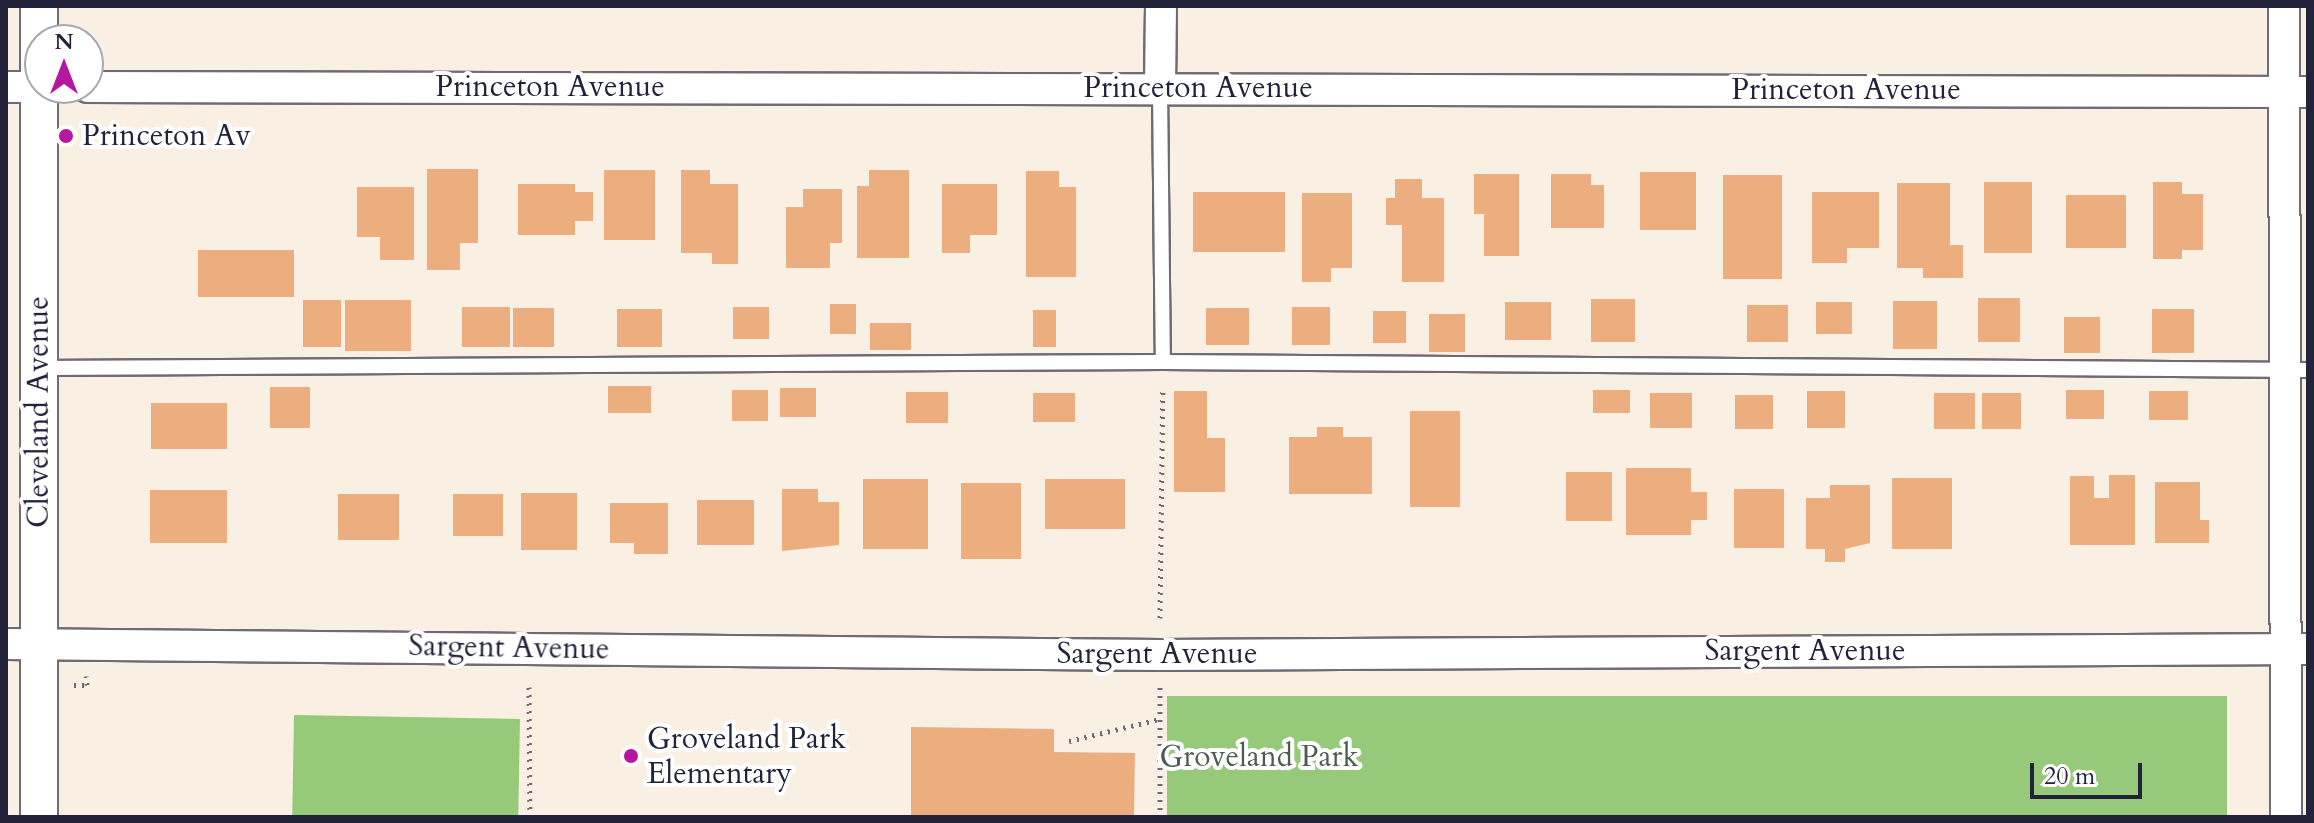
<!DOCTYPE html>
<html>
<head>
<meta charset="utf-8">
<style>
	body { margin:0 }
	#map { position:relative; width:2314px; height:823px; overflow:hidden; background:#faefe3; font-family:Cardo,serif }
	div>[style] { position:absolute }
	.green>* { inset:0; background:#96ca7a; transform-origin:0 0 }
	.building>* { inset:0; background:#ecae7f; transform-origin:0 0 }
	.path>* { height:5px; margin-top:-2.5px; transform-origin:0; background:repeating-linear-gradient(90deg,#6e6a76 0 2px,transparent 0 8px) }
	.roads { filter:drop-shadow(2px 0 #6e6a76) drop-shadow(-2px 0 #6e6a76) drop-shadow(0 2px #6e6a76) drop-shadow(0 -2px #6e6a76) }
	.service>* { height:14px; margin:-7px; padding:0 7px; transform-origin:7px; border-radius:7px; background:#fff }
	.minor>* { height:30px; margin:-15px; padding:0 15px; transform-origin:15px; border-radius:15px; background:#fff }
	.tertiary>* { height:36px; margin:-18px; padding:0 18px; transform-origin:18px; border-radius:18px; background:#fff }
	.dots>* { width:22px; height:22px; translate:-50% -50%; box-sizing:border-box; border:4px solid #fff; border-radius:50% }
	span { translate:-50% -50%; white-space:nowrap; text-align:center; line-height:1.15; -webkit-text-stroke:8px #fff; paint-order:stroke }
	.street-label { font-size:30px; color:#22223b }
	.poi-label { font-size:30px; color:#22223b }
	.left { translate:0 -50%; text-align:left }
	.park-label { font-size:30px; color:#4b5d51 }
	.frame { position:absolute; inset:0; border:8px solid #22223b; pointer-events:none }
	.north { position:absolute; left:24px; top:24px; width:80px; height:80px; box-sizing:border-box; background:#fff; border:2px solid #a7a7b1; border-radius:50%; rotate:0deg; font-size:22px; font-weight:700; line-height:32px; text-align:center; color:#22223b }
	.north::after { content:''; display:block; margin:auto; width:28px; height:36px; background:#b5179e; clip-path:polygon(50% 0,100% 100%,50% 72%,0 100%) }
	.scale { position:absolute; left:2030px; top:763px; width:112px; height:36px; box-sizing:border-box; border:4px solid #22223b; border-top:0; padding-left:10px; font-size:24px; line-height:28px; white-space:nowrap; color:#22223b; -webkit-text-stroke:6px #fff; paint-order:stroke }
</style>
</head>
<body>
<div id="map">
	<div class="green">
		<i style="left:1167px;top:696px;width:1060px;height:121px"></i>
		<i style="left:294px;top:715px;width:226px;height:102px;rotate:1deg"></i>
	</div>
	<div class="building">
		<i style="clip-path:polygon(427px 169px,478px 169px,478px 243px,460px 243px,460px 270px,427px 270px)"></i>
		<i style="left:604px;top:170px;width:51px;height:70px"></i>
		<i style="clip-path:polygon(681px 170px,710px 170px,710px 184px,738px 184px,738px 264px,712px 264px,712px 253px,681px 253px)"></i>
		<i style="clip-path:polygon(869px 170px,909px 170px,909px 258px,857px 258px,857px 186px,869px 186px)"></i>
		<i style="clip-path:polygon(1026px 171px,1059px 171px,1059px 187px,1076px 187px,1076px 277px,1026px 277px)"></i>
		<i style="left:1640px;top:172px;width:56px;height:58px"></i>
		<i style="clip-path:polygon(1474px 174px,1519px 174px,1519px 256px,1484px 256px,1484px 214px,1474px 214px)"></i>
		<i style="clip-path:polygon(1551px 174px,1591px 174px,1591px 185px,1604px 185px,1604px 228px,1551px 228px)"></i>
		<i style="left:1723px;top:175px;width:59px;height:104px"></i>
		<i style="clip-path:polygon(1395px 179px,1422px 179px,1422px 198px,1444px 198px,1444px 282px,1402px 282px,1402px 225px,1386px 225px,1386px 198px,1395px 198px)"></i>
		<i style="left:1984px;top:182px;width:48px;height:71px"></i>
		<i style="clip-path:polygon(2153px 182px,2182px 182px,2182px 194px,2203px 194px,2203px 250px,2182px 250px,2182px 259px,2153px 259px)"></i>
		<i style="clip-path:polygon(1897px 183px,1950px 183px,1950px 245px,1963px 245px,1963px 278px,1923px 278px,1923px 268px,1897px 268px)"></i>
		<i style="clip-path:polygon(518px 184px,575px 184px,575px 192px,593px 192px,593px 221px,575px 221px,575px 235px,518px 235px)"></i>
		<i style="clip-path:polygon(942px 184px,997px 184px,997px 235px,970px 235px,970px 253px,942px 253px)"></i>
		<i style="clip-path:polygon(357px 187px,414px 187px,414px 260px,380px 260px,380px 237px,357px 237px)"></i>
		<i style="clip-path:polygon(803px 189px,842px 189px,842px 243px,830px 243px,830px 268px,786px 268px,786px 207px,803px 207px)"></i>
		<i style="left:1193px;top:192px;width:92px;height:60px"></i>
		<i style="clip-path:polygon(1812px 192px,1879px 192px,1879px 248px,1847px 248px,1847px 263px,1812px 263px)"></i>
		<i style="clip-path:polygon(1302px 193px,1352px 193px,1352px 268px,1331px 268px,1331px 282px,1302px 282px)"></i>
		<i style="left:2066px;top:195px;width:60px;height:53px"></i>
		<i style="left:198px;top:250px;width:96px;height:47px"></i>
		<i style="left:1978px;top:298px;width:42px;height:44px"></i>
		<i style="left:1591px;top:299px;width:44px;height:43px"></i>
		<i style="left:303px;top:300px;width:38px;height:47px"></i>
		<i style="left:345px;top:300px;width:66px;height:51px"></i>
		<i style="left:1893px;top:301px;width:44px;height:48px"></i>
		<i style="left:1505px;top:302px;width:46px;height:38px"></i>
		<i style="left:1816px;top:302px;width:36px;height:32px"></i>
		<i style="left:830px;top:304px;width:26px;height:30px"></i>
		<i style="left:1747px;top:305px;width:41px;height:37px"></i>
		<i style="left:462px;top:307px;width:48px;height:40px"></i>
		<i style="left:733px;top:307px;width:36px;height:32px"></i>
		<i style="left:1292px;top:307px;width:38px;height:38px"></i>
		<i style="left:513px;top:308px;width:41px;height:39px"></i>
		<i style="left:1206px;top:308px;width:43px;height:37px"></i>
		<i style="left:617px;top:309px;width:45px;height:38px"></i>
		<i style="left:2152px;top:309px;width:42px;height:44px"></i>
		<i style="left:1033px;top:310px;width:23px;height:37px"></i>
		<i style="left:1373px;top:311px;width:33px;height:32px"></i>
		<i style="left:1429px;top:314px;width:36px;height:38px"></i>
		<i style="left:2064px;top:317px;width:36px;height:36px"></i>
		<i style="left:870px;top:323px;width:41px;height:27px"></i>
		<i style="left:608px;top:386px;width:43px;height:27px"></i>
		<i style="left:270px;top:387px;width:40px;height:41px"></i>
		<i style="left:780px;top:388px;width:36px;height:29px"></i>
		<i style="left:732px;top:390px;width:36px;height:31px"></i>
		<i style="left:1593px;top:390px;width:37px;height:23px"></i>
		<i style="left:2066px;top:390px;width:38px;height:29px"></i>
		<i style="clip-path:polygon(1174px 391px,1207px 391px,1207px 438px,1225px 438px,1225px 492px,1174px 492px)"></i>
		<i style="left:1807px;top:391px;width:38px;height:37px"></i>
		<i style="left:2149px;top:391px;width:39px;height:29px"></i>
		<i style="left:906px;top:392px;width:42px;height:31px"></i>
		<i style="left:1033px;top:393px;width:42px;height:29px"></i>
		<i style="left:1650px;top:393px;width:42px;height:35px"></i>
		<i style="left:1934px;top:393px;width:41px;height:36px"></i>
		<i style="left:1982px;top:393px;width:39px;height:36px"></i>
		<i style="left:1735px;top:395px;width:38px;height:34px"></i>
		<i style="left:151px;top:403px;width:76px;height:46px"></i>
		<i style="left:1410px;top:411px;width:50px;height:96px"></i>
		<i style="clip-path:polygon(1317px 427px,1343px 427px,1343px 437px,1372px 437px,1372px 494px,1289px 494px,1289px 437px,1317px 437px)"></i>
		<i style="clip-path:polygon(1626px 468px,1691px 468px,1691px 492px,1707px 492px,1707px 520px,1691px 520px,1691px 535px,1626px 535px)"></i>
		<i style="left:1566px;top:472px;width:46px;height:49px"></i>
		<i style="clip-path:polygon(2109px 475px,2135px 475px,2135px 545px,2070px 545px,2070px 476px,2094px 476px,2094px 498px,2109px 498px)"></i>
		<i style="left:1892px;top:478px;width:60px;height:71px"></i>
		<i style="left:863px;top:479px;width:65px;height:70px"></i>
		<i style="left:1045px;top:479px;width:80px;height:50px"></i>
		<i style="clip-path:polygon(2155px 482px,2200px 482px,2200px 520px,2209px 520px,2209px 543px,2155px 543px)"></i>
		<i style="left:961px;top:483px;width:60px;height:76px"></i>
		<i style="clip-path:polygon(1830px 485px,1870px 485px,1870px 543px,1845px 549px,1845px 562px,1825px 562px,1825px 549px,1806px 549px,1806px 498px,1830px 498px)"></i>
		<i style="clip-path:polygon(782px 489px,818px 489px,818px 502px,839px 502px,839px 545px,782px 551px)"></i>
		<i style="left:1734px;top:489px;width:50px;height:59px"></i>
		<i style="left:150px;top:490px;width:77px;height:53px"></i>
		<i style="left:521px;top:493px;width:56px;height:57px"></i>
		<i style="left:338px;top:494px;width:61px;height:46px"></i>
		<i style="left:453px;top:494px;width:50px;height:42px"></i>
		<i style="left:697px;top:500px;width:57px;height:45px"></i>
		<i style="clip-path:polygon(610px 503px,668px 503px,668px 554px,634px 554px,634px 543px,610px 543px)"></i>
		<i style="clip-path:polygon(911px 727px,1054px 729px,1054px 752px,1135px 753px,1134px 817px,911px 817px)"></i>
	</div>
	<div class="path">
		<i style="left:1160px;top:618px;width:231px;rotate:-89.3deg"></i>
		<i style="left:74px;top:685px;width:13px"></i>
		<i style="left:87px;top:685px;width:9px;rotate:-96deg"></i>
		<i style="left:529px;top:687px;width:130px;rotate:89.6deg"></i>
		<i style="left:1069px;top:741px;width:94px;rotate:-13.6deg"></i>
		<i style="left:1160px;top:817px;width:131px;rotate:-90deg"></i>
	</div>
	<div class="roads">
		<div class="service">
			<i style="left:1160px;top:88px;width:274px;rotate:89.4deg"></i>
			<i style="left:39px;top:368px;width:1124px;rotate:-0.31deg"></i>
			<i style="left:1163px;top:362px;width:1145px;rotate:0.4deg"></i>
		</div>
		<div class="minor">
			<i style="left:2284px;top:6px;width:811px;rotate:89.86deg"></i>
			<i style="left:6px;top:87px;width:34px"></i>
			<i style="left:88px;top:87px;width:2220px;rotate:0.13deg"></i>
			<i style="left:1160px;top:88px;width:82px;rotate:-89.3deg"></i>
			<i style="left:6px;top:644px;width:1155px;rotate:0.55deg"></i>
			<i style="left:1161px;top:655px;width:1147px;rotate:-0.3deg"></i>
		</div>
		<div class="tertiary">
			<i style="left:39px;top:6px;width:811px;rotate:90deg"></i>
		</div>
	</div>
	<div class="dots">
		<i style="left:66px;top:136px;background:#b5179e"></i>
		<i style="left:631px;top:756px;background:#b5179e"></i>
	</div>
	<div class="street-label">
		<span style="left:550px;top:87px">Princeton Avenue</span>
		<span style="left:1198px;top:88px">Princeton Avenue</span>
		<span style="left:1846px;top:90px">Princeton Avenue</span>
		<span style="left:39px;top:412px;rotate:-90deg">Cleveland Avenue</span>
		<span style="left:509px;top:648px;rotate:1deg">Sargent Avenue</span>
		<span style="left:1805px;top:651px">Sargent Avenue</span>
		<span style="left:1157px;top:654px">Sargent Avenue</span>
	</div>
	<div class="poi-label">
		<span class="left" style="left:82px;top:136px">Princeton Av</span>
		<span class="left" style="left:647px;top:756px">Groveland Park<br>Elementary</span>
	</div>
	<div class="park-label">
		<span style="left:1259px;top:757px">Groveland Park</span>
	</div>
	<div class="frame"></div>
	<div class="north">N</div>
	<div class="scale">20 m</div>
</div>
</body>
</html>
